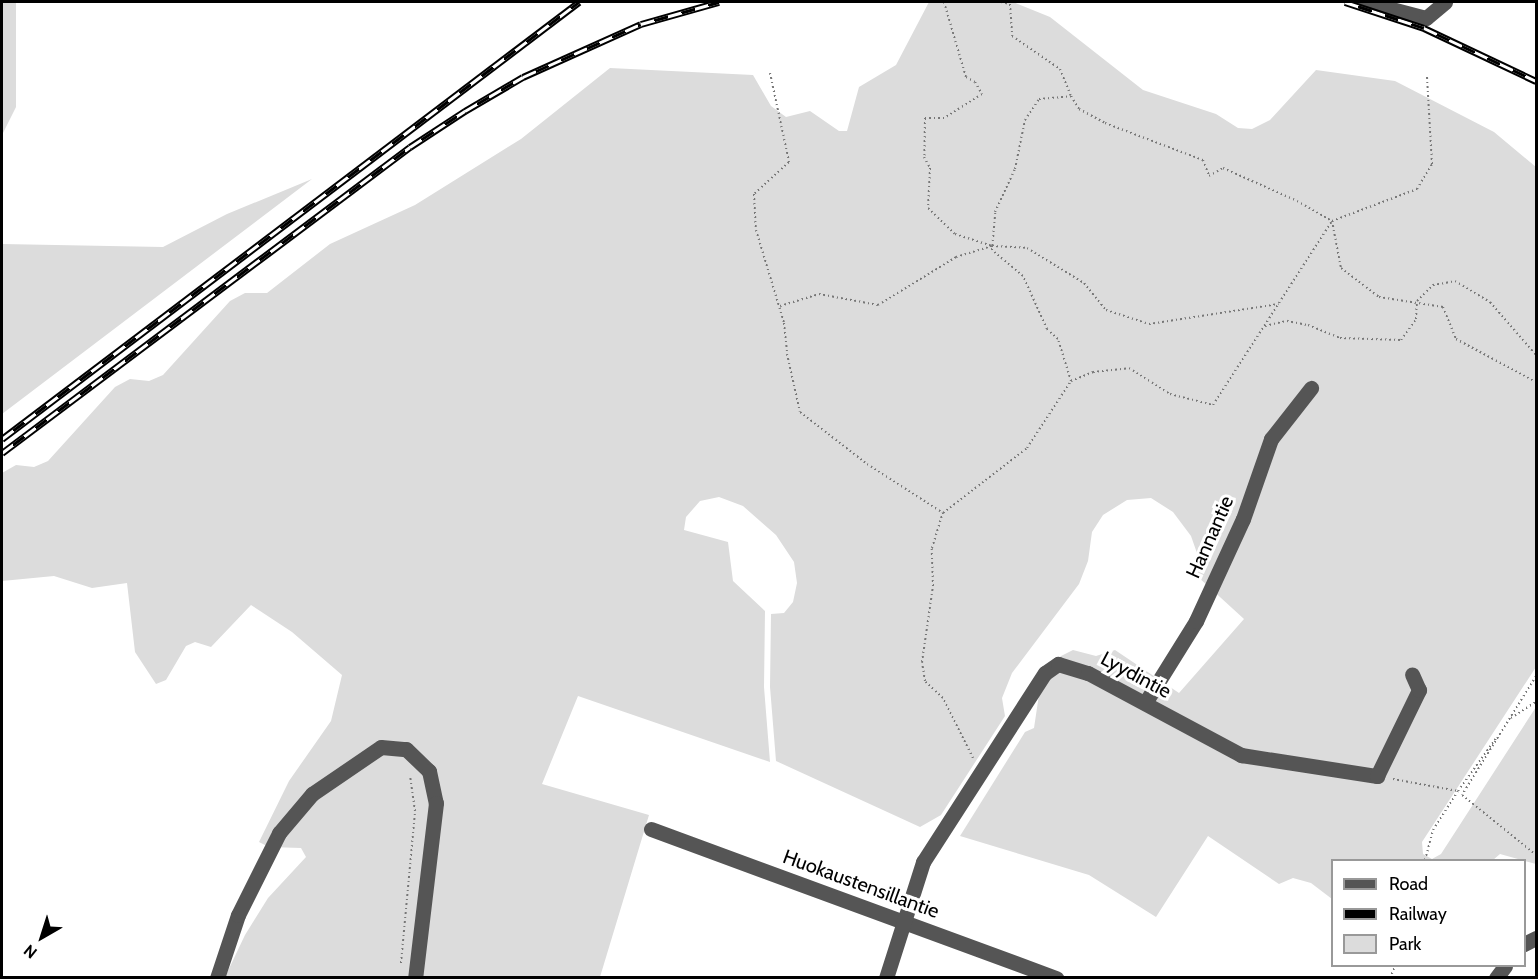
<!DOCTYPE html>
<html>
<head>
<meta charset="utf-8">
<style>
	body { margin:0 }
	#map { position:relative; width:1538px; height:979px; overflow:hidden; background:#fff; font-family:Cabin,sans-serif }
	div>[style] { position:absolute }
	.green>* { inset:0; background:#dcdcdc }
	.path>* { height:2px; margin-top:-1px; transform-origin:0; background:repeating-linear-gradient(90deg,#777 0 1.5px,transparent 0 4.5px) }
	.minor>* { height:15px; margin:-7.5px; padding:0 7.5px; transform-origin:7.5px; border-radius:7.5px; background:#555 }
	.rail>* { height:7px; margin-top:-3.5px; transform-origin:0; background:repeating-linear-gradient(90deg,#fff 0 14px,#000 0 28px); box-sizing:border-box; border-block:2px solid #000 }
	span { translate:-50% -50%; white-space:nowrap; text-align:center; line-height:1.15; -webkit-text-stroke:6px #fff; paint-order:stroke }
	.street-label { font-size:20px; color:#000 }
	.frame { position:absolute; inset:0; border:3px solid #000; pointer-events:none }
	.legend { position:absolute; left:1331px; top:859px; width:195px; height:108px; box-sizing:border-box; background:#fff; border:2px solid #999; margin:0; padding:8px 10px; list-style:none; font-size:18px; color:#000 }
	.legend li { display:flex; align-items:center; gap:12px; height:30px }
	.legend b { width:30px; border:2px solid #999 }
	.north { position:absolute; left:12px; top:907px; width:60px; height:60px; -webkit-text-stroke:4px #fff; paint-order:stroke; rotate:219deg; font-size:16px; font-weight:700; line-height:24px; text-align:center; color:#000 }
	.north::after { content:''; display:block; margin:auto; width:21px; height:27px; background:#000; clip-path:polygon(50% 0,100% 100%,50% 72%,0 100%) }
</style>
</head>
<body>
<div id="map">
	<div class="green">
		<i style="clip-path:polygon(2px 2px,16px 2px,16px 107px,2px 135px)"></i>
		<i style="clip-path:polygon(929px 2px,1013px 2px,1050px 17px,1143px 90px,1216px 114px,1238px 128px,1252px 129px,1270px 120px,1316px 70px,1395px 81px,1494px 132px,1536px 167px,1536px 667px,1422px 842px,1423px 854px,1432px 859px,1441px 854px,1536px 707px,1536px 864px,1500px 854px,1493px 860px,1332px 860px,1332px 899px,1311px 883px,1293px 878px,1279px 884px,1208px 836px,1156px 917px,1089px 875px,960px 836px,1025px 732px,1034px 728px,1040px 688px,1050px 667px,1061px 656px,1073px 650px,1096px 656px,1115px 650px,1179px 693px,1244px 619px,1197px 576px,1198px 556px,1191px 536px,1173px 512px,1151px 498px,1127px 500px,1103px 515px,1092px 532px,1088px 561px,1079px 584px,1012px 673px,1002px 698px,1005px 716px,941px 815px,920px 827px,776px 761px,770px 687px,771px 614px,784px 613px,793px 602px,797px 583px,794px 562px,776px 535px,743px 506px,719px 497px,700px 501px,686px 517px,684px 530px,728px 542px,733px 581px,765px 611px,764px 687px,770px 762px,578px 696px,542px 784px,649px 815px,600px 977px,225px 977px,245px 935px,268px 898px,306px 857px,301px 848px,269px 847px,259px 842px,289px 781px,331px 721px,342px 675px,292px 632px,251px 605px,211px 647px,195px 642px,186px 646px,166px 680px,156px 684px,135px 652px,127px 583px,92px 588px,54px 576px,2px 581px,2px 473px,16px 465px,34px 467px,48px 461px,115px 387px,130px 379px,149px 381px,163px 375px,230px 301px,245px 293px,267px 293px,330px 244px,415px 205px,521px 139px,610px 68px,753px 75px,771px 106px,786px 117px,810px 111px,839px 131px,847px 131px,859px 87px,896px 65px)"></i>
		<i style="clip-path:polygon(312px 179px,2px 414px,2px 244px,163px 247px,227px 214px)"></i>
	</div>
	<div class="path">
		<i style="left:944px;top:2px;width:78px;rotate:73.7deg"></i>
		<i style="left:966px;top:77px;width:10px;rotate:29deg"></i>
		<i style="left:975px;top:82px;width:14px;rotate:60deg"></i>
		<i style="left:982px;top:94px;width:45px;rotate:147.7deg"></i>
		<i style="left:944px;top:118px;width:19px;rotate:180deg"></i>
		<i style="left:925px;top:118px;width:39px;rotate:91deg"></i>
		<i style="left:924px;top:157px;width:13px;rotate:61deg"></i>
		<i style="left:930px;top:168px;width:40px;rotate:92.9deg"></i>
		<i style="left:928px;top:208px;width:37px;rotate:44deg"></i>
		<i style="left:955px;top:234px;width:39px;rotate:18deg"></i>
		<i style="left:1001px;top:2px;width:9px;rotate:13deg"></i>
		<i style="left:1010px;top:4px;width:32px;rotate:86deg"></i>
		<i style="left:1012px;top:36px;width:58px;rotate:34.5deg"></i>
		<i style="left:1060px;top:69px;width:29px;rotate:68deg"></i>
		<i style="left:770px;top:73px;width:91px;rotate:77.9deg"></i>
		<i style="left:789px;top:162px;width:47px;rotate:137.6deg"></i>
		<i style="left:754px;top:194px;width:36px;rotate:87deg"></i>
		<i style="left:756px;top:230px;width:97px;rotate:73.2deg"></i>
		<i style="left:784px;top:323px;width:31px;rotate:84deg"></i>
		<i style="left:787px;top:354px;width:59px;rotate:77.4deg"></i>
		<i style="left:800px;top:412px;width:85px;rotate:37.8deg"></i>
		<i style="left:867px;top:464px;width:90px;rotate:32.8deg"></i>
		<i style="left:780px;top:306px;width:41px;rotate:-17.1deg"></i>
		<i style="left:819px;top:294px;width:60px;rotate:10.6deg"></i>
		<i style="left:878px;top:305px;width:92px;rotate:-31.6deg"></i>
		<i style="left:956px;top:257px;width:38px;rotate:-17deg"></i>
		<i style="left:992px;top:246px;width:35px;rotate:3deg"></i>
		<i style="left:1027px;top:248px;width:67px;rotate:31.6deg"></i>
		<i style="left:1084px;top:283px;width:35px;rotate:51deg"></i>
		<i style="left:1106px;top:310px;width:45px;rotate:18deg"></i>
		<i style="left:1149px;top:324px;width:131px;rotate:-8.8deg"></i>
		<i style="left:1265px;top:326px;width:23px;rotate:-13deg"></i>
		<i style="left:1287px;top:321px;width:21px;rotate:11deg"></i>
		<i style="left:1308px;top:325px;width:35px;rotate:22deg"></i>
		<i style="left:1340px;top:338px;width:61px;rotate:1.9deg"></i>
		<i style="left:1401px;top:340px;width:26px;rotate:-54deg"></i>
		<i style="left:1416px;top:319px;width:18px;rotate:-87deg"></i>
		<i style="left:1417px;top:301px;width:23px;rotate:-45deg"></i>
		<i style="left:1433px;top:285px;width:22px;rotate:-10deg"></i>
		<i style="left:1455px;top:281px;width:41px;rotate:31deg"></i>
		<i style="left:1490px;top:302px;width:70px;rotate:49deg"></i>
		<i style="left:1071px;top:381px;width:24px;rotate:-22deg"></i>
		<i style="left:1093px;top:372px;width:36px;rotate:-6deg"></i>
		<i style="left:1129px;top:368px;width:49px;rotate:32.4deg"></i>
		<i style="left:1170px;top:394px;width:44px;rotate:14.3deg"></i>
		<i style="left:1213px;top:405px;width:219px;rotate:-57.1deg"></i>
		<i style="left:1332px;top:221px;width:48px;rotate:79.2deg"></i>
		<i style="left:1341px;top:268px;width:48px;rotate:37.3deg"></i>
		<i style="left:1379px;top:297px;width:65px;rotate:8.9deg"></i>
		<i style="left:1443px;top:307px;width:35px;rotate:68deg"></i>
		<i style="left:1456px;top:339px;width:91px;rotate:28.3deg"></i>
		<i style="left:1536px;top:676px;width:140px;rotate:121.9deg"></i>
		<i style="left:1462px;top:795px;width:95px;rotate:39deg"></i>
		<i style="left:1511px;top:718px;width:30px;rotate:-33deg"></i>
		<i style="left:973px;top:758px;width:67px;rotate:-116.6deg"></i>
		<i style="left:943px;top:698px;width:25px;rotate:-137deg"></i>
		<i style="left:925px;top:681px;width:19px;rotate:-99deg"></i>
		<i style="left:922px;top:662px;width:77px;rotate:-81.8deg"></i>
		<i style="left:933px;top:586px;width:38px;rotate:-92deg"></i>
		<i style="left:932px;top:548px;width:37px;rotate:-73deg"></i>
		<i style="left:943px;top:513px;width:106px;rotate:-37.7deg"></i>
		<i style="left:1027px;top:448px;width:80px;rotate:-56.7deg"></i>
		<i style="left:1071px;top:381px;width:44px;rotate:-107.2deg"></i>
		<i style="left:1058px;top:339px;width:15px;rotate:-138deg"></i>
		<i style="left:1047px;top:329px;width:58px;rotate:-114.4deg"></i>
		<i style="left:1023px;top:276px;width:40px;rotate:-140deg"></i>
		<i style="left:992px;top:250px;width:38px;rotate:-85deg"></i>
		<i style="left:995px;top:212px;width:47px;rotate:-65.1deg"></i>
		<i style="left:1015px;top:169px;width:50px;rotate:-78.5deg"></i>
		<i style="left:1025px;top:120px;width:25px;rotate:-56deg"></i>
		<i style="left:1039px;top:99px;width:32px;rotate:-5deg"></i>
		<i style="left:1071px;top:96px;width:15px;rotate:58deg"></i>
		<i style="left:1079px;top:109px;width:30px;rotate:28deg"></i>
		<i style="left:1105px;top:123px;width:105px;rotate:20.7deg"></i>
		<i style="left:1203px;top:160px;width:17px;rotate:69deg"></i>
		<i style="left:1209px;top:176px;width:16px;rotate:-30deg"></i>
		<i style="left:1223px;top:168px;width:81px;rotate:24deg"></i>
		<i style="left:1297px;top:201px;width:40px;rotate:29.7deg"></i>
		<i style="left:1332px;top:221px;width:91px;rotate:-20.6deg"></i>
		<i style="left:1417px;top:189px;width:29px;rotate:-59deg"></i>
		<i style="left:1432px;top:164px;width:88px;rotate:-93.3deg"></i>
		<i style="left:1393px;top:779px;width:66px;rotate:10.5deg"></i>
		<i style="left:1458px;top:791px;width:67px;rotate:-54.2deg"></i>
		<i style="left:1425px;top:860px;width:31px;rotate:-75deg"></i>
		<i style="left:1433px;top:830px;width:46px;rotate:-57.3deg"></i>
		<i style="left:401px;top:963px;width:153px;rotate:-84.7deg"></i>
		<i style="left:415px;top:811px;width:36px;rotate:-98deg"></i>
		<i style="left:1390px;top:978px;width:13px;rotate:-67deg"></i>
	</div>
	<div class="minor">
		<i style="left:1365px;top:2px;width:63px;rotate:14.7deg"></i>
		<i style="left:1426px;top:18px;width:25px;rotate:-40deg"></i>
		<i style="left:1145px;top:703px;width:97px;rotate:-58.1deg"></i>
		<i style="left:1196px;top:621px;width:112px;rotate:-65.3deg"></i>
		<i style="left:1243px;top:519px;width:85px;rotate:-70.7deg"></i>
		<i style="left:1271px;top:439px;width:65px;rotate:-51.9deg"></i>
		<i style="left:651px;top:829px;width:432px;rotate:20.2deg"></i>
		<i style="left:1524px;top:944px;width:13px;rotate:-27deg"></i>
		<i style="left:217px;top:978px;width:66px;rotate:-71.6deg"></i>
		<i style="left:238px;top:915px;width:92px;rotate:-63.4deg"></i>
		<i style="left:279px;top:833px;width:51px;rotate:-49.8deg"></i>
		<i style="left:312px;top:794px;width:83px;rotate:-34.3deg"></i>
		<i style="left:381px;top:747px;width:25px;rotate:5deg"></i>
		<i style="left:406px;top:749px;width:32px;rotate:44deg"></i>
		<i style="left:429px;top:771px;width:33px;rotate:78deg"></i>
		<i style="left:436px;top:803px;width:176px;rotate:96.8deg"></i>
		<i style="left:886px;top:978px;width:122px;rotate:-72.3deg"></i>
		<i style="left:923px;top:862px;width:225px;rotate:-57.2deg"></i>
		<i style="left:1045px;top:673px;width:16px;rotate:-35deg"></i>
		<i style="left:1058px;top:664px;width:31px;rotate:17deg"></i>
		<i style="left:1088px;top:673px;width:174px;rotate:28.2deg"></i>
		<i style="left:1241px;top:755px;width:138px;rotate:8.8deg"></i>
		<i style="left:1377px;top:776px;width:96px;rotate:-64deg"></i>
		<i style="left:1419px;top:690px;width:17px;rotate:-114deg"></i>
		<i style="left:1496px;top:978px;width:15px;rotate:-53deg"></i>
	</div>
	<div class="rail">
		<i style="left:1345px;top:2px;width:83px;rotate:18.2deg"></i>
		<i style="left:1424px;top:28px;width:124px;rotate:25.3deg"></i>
		<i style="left:2px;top:439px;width:724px;rotate:-37.14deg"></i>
		<i style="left:2px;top:453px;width:510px;rotate:-36.87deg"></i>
		<i style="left:410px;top:147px;width:66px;rotate:-33.2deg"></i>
		<i style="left:465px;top:111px;width:67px;rotate:-30.4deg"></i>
		<i style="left:523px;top:77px;width:129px;rotate:-24.2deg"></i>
		<i style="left:641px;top:24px;width:81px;rotate:-15.8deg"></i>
	</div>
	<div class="street-label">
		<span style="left:1210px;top:537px;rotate:-66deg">Hannantie</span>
		<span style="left:1136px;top:675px;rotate:28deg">Lyydintie</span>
		<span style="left:861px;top:884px;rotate:20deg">Huokaustensillantie</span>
	</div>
	<div class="frame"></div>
	<ul class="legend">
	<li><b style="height:8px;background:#555"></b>Road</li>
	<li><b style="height:8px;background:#000"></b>Railway</li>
	<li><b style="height:16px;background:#dcdcdc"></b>Park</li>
	</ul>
	<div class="north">N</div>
</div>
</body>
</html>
